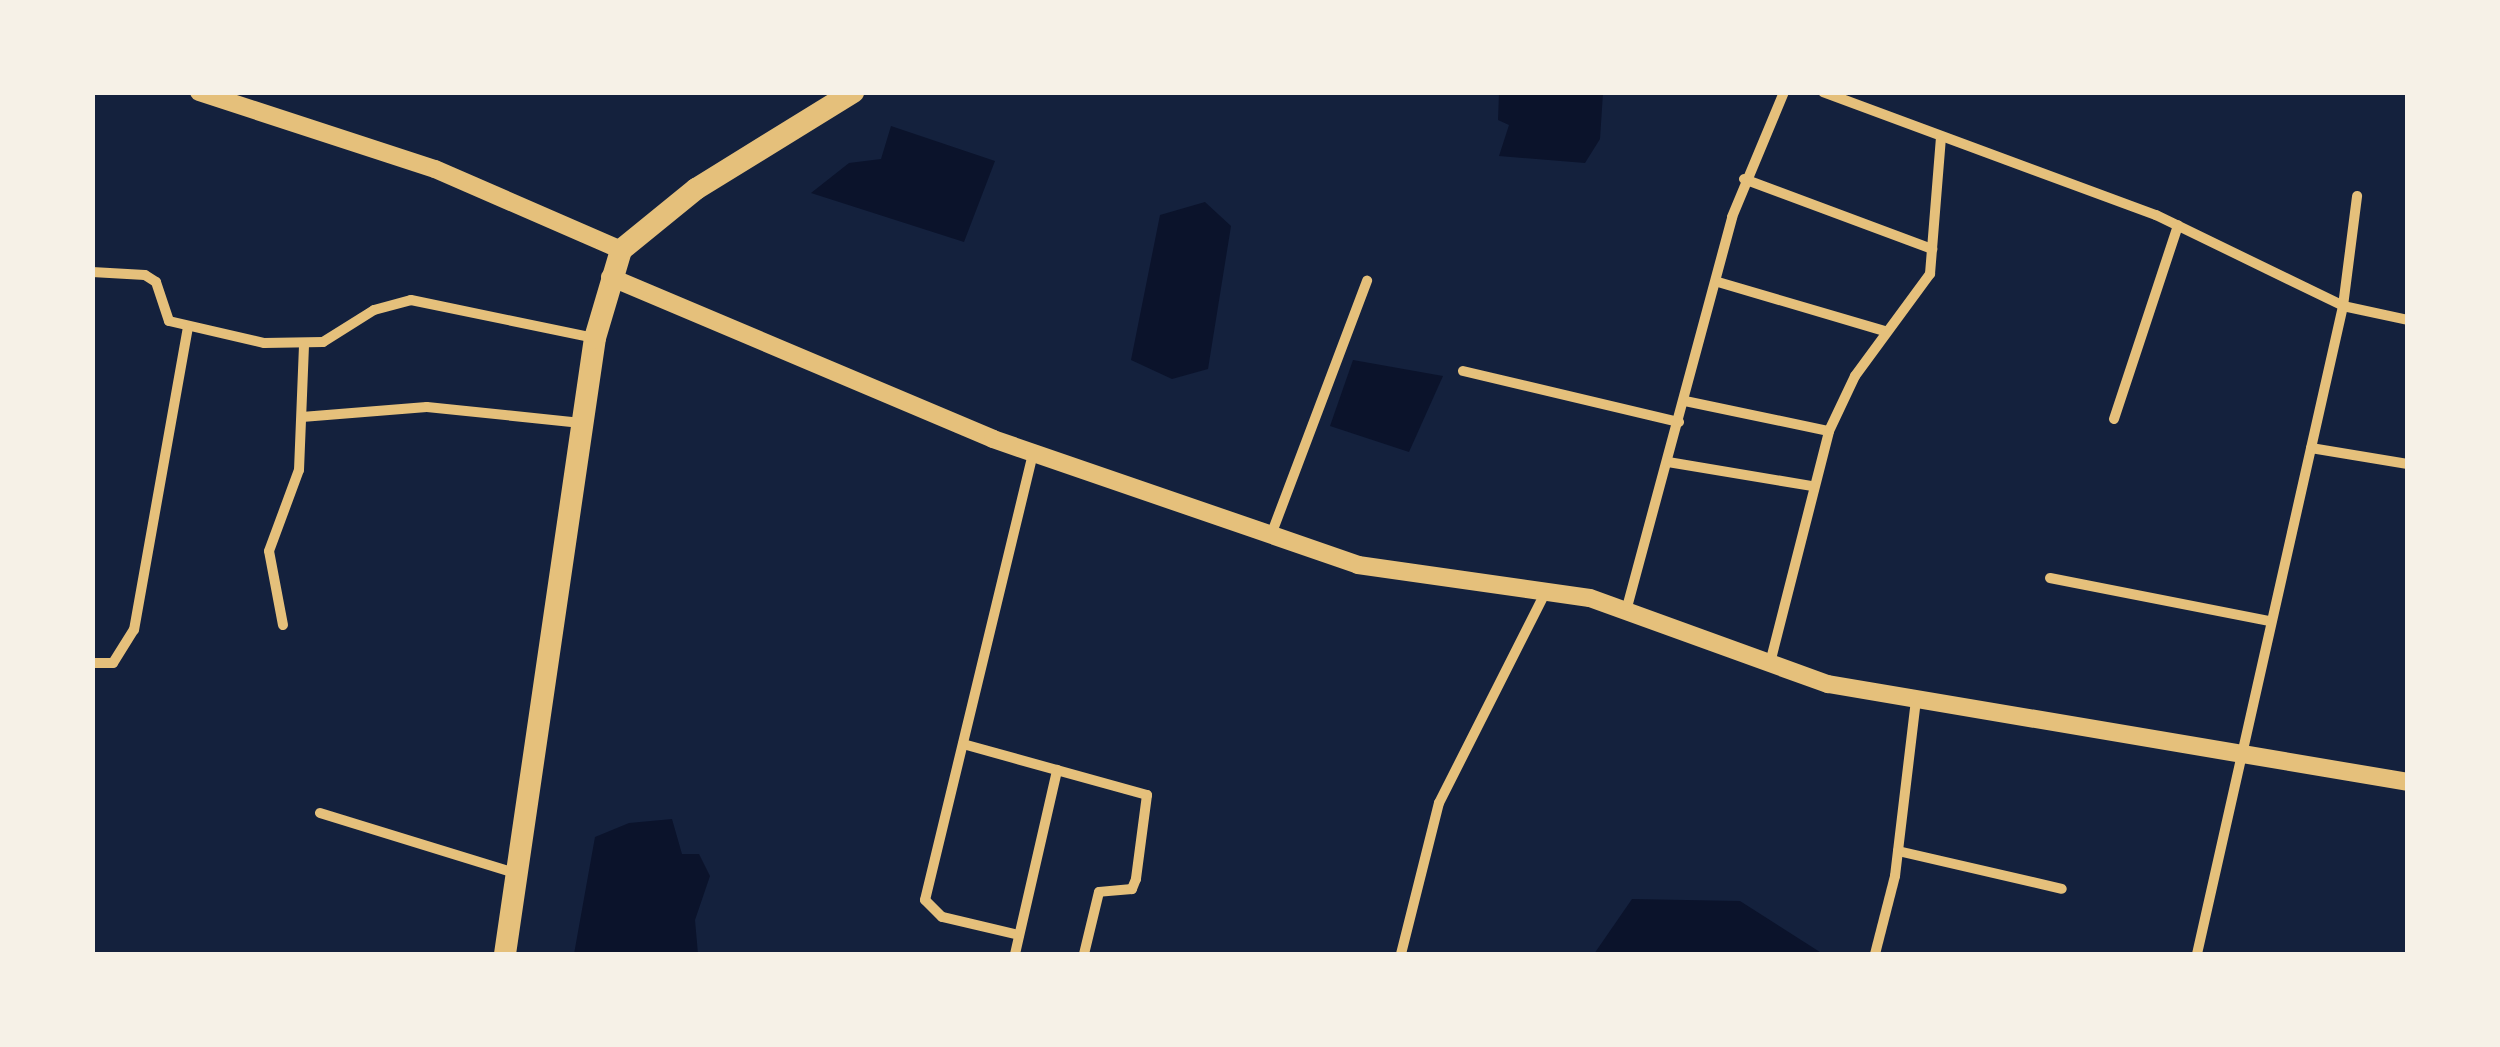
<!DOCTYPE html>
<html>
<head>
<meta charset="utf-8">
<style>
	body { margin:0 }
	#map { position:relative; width:2500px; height:1047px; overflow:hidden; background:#14213d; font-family:"PT Sans Narrow",sans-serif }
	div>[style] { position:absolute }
	.water>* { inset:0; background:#0b132b }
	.minor>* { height:10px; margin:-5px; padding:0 5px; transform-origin:5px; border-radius:5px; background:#e5c07b }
	.tertiary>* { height:18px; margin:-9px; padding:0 9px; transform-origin:9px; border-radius:9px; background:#e5c07b }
	.primary>* { height:22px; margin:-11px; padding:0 11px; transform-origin:11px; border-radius:11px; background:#e5c07b }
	span { translate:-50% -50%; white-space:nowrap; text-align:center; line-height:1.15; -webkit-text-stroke:10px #f6f1e7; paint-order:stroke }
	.frame { position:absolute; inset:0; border:95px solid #f6f1e7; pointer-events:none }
</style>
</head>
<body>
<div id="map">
	<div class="water">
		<i style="clip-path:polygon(1499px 93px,1603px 93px,1600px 139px,1585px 163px,1499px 156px,1509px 125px,1498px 120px)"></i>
		<i style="clip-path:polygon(891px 126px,995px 161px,964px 242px,811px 193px,849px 163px,881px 159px)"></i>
		<i style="clip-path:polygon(1205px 202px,1231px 226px,1208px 369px,1172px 379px,1131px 360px,1160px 215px)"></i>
		<i style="clip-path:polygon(1353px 360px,1443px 376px,1409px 452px,1330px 426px)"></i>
		<i style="clip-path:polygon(672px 819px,682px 854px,699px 854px,710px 876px,695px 920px,698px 954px,574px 954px,595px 837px,629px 823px)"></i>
		<i style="clip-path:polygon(1632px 899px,1740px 901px,1823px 954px,1594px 954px)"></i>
	</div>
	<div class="minor">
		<i style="left:1823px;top:92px;width:355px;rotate:20.3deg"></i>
		<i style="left:2156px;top:215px;width:208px;rotate:25.9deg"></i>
		<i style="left:2343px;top:306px;width:66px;rotate:12.2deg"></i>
		<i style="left:1744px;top:179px;width:201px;rotate:20.4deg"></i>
		<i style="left:92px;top:272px;width:53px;rotate:3.2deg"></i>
		<i style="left:145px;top:275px;width:13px;rotate:32deg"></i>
		<i style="left:156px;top:282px;width:41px;rotate:71.6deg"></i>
		<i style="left:169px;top:321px;width:98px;rotate:13deg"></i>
		<i style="left:264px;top:343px;width:59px;rotate:-1deg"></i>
		<i style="left:323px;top:342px;width:60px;rotate:-32.1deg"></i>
		<i style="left:374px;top:310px;width:38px;rotate:-15deg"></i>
		<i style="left:411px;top:300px;width:188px;rotate:11.7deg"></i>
		<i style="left:1718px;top:282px;width:174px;rotate:16.4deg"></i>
		<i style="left:1463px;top:371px;width:222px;rotate:13.3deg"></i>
		<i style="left:1685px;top:401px;width:147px;rotate:11.8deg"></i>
		<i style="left:302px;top:417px;width:125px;rotate:-4.6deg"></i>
		<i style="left:427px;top:407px;width:155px;rotate:5.9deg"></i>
		<i style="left:2114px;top:419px;width:204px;rotate:-71.7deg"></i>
		<i style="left:2311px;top:448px;width:98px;rotate:9.4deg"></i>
		<i style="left:1668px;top:462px;width:145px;rotate:9.5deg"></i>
		<i style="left:1271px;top:535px;width:272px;rotate:-69.3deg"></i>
		<i style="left:2050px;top:578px;width:224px;rotate:11.1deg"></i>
		<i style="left:1626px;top:611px;width:408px;rotate:-74.9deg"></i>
		<i style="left:1732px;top:217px;width:135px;rotate:-67.4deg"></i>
		<i style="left:283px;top:625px;width:75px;rotate:-100.7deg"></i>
		<i style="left:269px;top:551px;width:86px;rotate:-69.7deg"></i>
		<i style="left:299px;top:470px;width:125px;rotate:-87.7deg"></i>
		<i style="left:92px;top:663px;width:21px"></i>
		<i style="left:113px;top:663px;width:39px;rotate:-58deg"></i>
		<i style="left:134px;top:630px;width:307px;rotate:-79.9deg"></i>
		<i style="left:1770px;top:663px;width:239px;rotate:-75.7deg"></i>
		<i style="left:1829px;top:431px;width:61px;rotate:-64.7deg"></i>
		<i style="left:1855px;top:376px;width:127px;rotate:-53.7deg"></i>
		<i style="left:1930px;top:274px;width:138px;rotate:-85.4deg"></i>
		<i style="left:963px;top:744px;width:191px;rotate:15.5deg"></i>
		<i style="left:1147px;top:795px;width:85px;rotate:97.5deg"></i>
		<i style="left:1136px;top:879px;width:11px;rotate:112deg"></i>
		<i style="left:1132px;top:889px;width:33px;rotate:175deg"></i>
		<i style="left:1099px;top:892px;width:64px;rotate:103.6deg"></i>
		<i style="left:320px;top:813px;width:204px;rotate:17.1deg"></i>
		<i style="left:1898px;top:851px;width:168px;rotate:13deg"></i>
		<i style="left:1019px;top:935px;width:79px;rotate:-166.8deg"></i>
		<i style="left:942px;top:917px;width:24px;rotate:-135deg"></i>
		<i style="left:925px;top:900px;width:460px;rotate:-76.4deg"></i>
		<i style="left:1015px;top:954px;width:189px;rotate:-77.1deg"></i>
		<i style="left:1401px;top:954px;width:156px;rotate:-75.9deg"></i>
		<i style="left:1439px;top:803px;width:237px;rotate:-63.2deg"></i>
		<i style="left:1875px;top:954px;width:81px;rotate:-75.6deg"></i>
		<i style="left:1895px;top:876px;width:178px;rotate:-83.2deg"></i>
		<i style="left:2197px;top:954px;width:664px;rotate:-77.3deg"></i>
		<i style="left:2343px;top:306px;width:111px;rotate:-82.7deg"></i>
	</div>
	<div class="tertiary">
		<i style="left:199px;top:92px;width:248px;rotate:18.1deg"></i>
		<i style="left:435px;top:169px;width:203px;rotate:23.5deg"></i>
		<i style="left:610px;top:277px;width:416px;rotate:22.9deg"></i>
		<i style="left:993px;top:439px;width:386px;rotate:19deg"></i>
		<i style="left:1358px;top:565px;width:234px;rotate:8.1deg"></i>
		<i style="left:1590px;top:598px;width:253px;rotate:19.9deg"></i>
		<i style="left:1828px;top:684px;width:588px;rotate:9.59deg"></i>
	</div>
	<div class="primary">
		<i style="left:505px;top:954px;width:623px;rotate:-81.69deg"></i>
		<i style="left:595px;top:338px;width:92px;rotate:-73.5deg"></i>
		<i style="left:621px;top:250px;width:97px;rotate:-39.1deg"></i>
		<i style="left:696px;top:189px;width:185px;rotate:-31.7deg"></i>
	</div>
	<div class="frame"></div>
</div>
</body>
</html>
